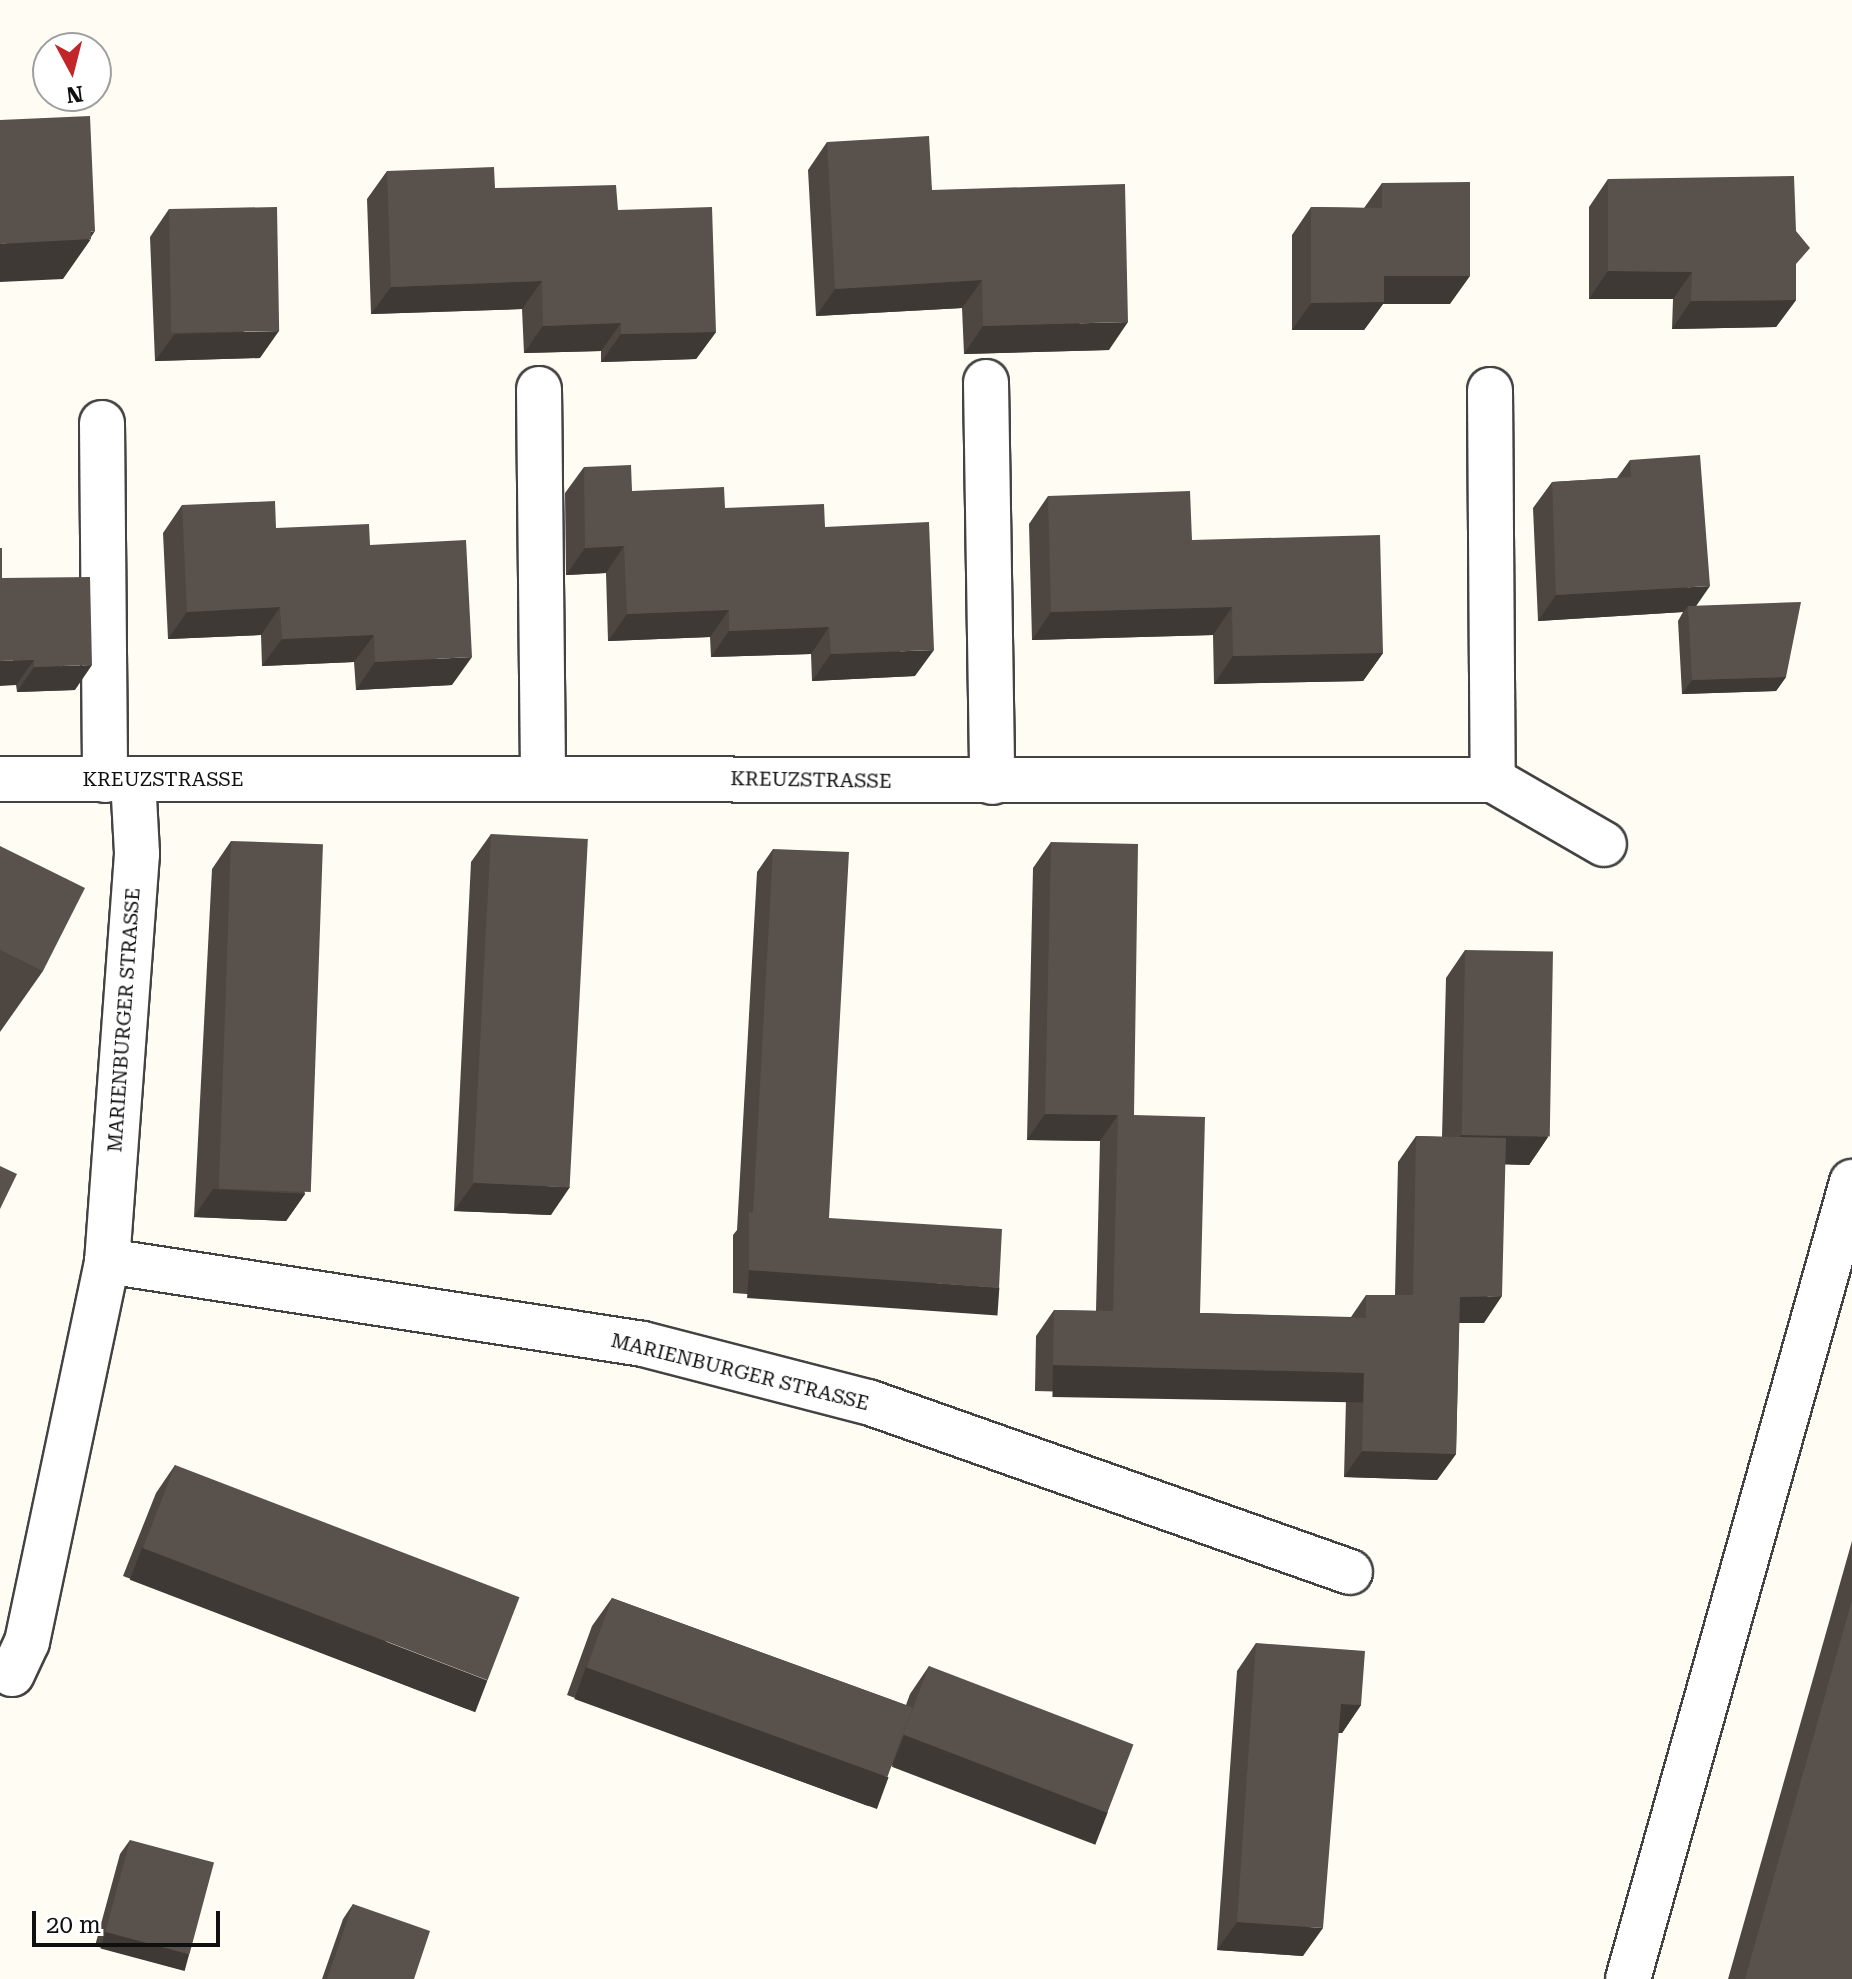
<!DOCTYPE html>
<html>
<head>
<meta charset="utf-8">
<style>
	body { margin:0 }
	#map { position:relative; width:1852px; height:1979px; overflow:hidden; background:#fffdf3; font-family:"Roboto Serif",serif }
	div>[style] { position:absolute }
	.roads { filter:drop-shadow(2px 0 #434343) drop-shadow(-2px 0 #434343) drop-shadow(0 2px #434343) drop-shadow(0 -2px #434343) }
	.minor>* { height:44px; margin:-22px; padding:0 22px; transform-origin:22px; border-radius:22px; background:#fff }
	.wall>* { inset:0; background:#4d4641 }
	.shaded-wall>* { inset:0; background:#3e3935; transform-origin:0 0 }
	.building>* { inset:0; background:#59514c; transform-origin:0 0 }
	span { translate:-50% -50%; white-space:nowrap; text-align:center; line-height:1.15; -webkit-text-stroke:8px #fff; paint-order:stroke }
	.street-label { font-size:20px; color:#101010 }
	.north { position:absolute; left:32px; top:32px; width:80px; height:80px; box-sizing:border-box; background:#fff; border:2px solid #9f9f9f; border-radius:50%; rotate:173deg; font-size:22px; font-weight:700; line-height:32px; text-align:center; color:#101010 }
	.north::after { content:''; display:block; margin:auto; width:28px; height:36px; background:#c22629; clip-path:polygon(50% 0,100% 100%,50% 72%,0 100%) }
	.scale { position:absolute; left:32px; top:1911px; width:188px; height:36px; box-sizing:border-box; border:4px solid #101010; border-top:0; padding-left:10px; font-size:24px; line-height:28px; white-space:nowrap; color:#101010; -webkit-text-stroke:6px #fff; paint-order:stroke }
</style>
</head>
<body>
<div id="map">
	<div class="roads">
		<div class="minor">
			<i style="left:986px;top:382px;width:400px;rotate:89.1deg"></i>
			<i style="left:539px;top:389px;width:389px;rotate:89.4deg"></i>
			<i style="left:1490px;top:390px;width:390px;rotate:89.6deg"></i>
			<i style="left:102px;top:423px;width:357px;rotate:89.5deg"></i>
			<i style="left:0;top:779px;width:1493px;rotate:0.04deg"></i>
			<i style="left:1493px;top:780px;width:128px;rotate:30deg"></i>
			<i style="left:133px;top:779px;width:75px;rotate:86.9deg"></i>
			<i style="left:137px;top:854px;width:408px;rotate:94.2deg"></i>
			<i style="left:107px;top:1261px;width:542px;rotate:8.8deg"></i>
			<i style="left:643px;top:1344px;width:232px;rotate:14.5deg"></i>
			<i style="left:868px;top:1402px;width:511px;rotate:19.43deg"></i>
			<i style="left:12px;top:1674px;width:35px;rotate:-65deg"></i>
			<i style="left:27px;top:1642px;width:389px;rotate:-78.1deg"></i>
			<i style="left:1628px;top:1979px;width:828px;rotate:-74.3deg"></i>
		</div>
	</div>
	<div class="wall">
		<i style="clip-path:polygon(827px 142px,932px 190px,1109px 350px,964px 354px,962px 308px,816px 316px,808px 170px)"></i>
		<i style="clip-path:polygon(387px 171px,495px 188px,618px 210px,716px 332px,696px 359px,601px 362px,601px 351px,524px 353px,522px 309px,371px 314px,367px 199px)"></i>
		<i style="clip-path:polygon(1608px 179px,1796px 300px,1776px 327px,1672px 329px,1673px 299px,1589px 299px,1589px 207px)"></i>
		<i style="clip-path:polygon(1382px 183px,1450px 304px,1383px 304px,1364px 330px,1292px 330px,1292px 235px,1311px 207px,1364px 208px)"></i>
		<i style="clip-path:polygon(169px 209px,260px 358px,155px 361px,150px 237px)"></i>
		<i style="clip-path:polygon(1630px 460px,1696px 606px,1786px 677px,1776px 691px,1682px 694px,1678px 621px,1683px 612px,1538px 621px,1533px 508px,1552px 482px,1617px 478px)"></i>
		<i style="clip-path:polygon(584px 467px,632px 491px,825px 527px,915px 676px,812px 681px,811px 654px,711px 657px,710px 637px,608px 641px,606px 573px,566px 575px,565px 493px)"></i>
		<i style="clip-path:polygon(1048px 496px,1192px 540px,1383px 653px,1363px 681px,1214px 684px,1213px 635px,1032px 640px,1029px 524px)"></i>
		<i style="clip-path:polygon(182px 505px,276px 528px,370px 545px,452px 685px,356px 690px,354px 662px,262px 666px,261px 635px,168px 639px,163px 533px)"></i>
		<i style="clip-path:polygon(2px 578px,75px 690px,17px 692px)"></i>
		<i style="clip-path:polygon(491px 834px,551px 1215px,454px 1211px,471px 862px)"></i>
		<i style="clip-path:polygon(231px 841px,305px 1194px,286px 1221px,194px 1217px,212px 869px)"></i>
		<i style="clip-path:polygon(1051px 842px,1134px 1115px,1200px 1313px,1351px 1317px,1366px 1295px,1395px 1295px,1398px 1162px,1416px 1136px,1442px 1137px,1446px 978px,1465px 950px,1548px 1137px,1529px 1165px,1505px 1164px,1484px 1323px,1459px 1323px,1456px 1454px,1437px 1480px,1344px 1477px,1346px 1399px,1035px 1391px,1036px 1336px,1054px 1310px,1096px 1311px,1100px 1141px,1027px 1140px,1033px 868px)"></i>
		<i style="clip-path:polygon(0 846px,43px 971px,0 1032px)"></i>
		<i style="clip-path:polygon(773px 849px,829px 1218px,983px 1311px,733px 1293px,733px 1235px,737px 1230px,757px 872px)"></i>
		<i style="clip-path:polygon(175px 1465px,467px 1709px,123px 1576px,156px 1493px)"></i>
		<i style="clip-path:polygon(1852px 1541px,1852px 1979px,1728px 1979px)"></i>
		<i style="clip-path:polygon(612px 1598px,906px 1705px,910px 1694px,929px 1666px,1108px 1812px,1088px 1840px,892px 1765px,868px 1806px,567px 1695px,592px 1626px)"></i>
		<i style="clip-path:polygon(1256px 1643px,1361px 1705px,1342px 1733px,1338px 1733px,1303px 1956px,1217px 1950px,1237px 1671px)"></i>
		<i style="clip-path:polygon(130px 1840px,189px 1955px,179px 1969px,95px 1946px,120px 1854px)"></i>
		<i style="clip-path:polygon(353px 1904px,414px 1979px,322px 1979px,343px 1919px)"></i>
	</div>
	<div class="shaded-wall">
		<i style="clip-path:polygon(95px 231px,89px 240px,91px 239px,63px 279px,0 282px,0 244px)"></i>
		<i style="clip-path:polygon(1608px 271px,1692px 272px,1673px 299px,1589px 299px)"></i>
		<i style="clip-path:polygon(1384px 276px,1470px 276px,1450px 304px,1383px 304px,1364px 330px,1292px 330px,1311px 303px)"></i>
		<i style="clip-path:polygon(982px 280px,962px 308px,816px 316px,835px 289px)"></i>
		<i style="clip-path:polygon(542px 281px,522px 309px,371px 314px,391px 287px)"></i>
		<i style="clip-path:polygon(1796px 300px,1776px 327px,1672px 329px,1691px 301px)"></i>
		<i style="clip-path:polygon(1128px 322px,1109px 350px,964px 354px,983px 326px)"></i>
		<i style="clip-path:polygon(621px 323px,601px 351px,524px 353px,543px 326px)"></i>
		<i style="clip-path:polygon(279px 331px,260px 358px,155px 361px,175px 334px)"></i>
		<i style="clip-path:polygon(716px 332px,696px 359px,601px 362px,621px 334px)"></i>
		<i style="clip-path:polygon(624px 546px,606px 573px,566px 575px,585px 548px)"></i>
		<i style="clip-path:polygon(1710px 586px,1692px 612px,1688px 606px,1683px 612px,1538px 621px,1556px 595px)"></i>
		<i style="clip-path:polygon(280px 607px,261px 635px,168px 639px,187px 612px)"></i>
		<i style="clip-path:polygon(1232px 607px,1213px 635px,1032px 640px,1051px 612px)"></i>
		<i style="clip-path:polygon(729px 610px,710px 637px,608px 641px,627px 614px)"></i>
		<i style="clip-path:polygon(829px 627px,811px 654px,711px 657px,729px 631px)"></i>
		<i style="clip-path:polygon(374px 635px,354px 662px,262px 666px,282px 639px)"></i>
		<i style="clip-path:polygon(934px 650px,915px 676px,812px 681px,831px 654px)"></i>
		<i style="clip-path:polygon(1383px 653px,1363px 681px,1214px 684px,1233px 656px)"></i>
		<i style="clip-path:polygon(472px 657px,452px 685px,356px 690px,375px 662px)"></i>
		<i style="clip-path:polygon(34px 660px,16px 685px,0 686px,0 661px)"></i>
		<i style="clip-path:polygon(92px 665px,75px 690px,17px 692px,34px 667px)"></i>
		<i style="clip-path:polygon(1786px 677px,1776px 691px,1682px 694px,1692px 680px)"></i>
		<i style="clip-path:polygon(1045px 1114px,1118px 1115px,1100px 1141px,1027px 1140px)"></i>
		<i style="clip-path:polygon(1461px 1135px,1548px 1137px,1529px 1165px,1441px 1163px)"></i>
		<i style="clip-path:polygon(474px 1183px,570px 1187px,551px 1215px,454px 1211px)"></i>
		<i style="clip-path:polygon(213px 1189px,305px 1194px,286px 1221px,194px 1217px)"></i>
		<i style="left:749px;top:1270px;width:251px;height:28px;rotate:4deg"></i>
		<i style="clip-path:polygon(1502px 1296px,1484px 1323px,1441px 1323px,1460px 1297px)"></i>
		<i style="left:1053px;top:1365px;width:311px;height:32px;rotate:1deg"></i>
		<i style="clip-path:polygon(1362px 1451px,1456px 1454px,1437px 1480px,1344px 1477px)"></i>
		<i style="left:142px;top:1548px;width:370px;height:34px;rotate:21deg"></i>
		<i style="left:586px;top:1667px;width:322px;height:34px;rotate:20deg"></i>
		<i style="clip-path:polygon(1341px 1704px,1361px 1705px,1342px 1733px,1321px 1732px)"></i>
		<i style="left:904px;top:1735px;width:218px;height:34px;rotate:21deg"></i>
		<i style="clip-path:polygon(1237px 1922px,1323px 1928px,1303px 1956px,1217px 1950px)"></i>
		<i style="left:105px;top:1932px;width:87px;height:17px;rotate:15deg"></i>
	</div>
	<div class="building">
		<i style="clip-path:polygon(90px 116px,95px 231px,91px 231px,91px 239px,0 244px,0 120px)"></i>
		<i style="clip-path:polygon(929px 136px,932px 190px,1125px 184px,1128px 322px,983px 326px,982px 280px,835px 289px,827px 142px)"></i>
		<i style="clip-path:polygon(494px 167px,495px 188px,616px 185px,618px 210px,712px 207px,716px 332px,621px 334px,621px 323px,543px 326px,542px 281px,391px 287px,387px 171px)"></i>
		<i style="clip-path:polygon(1794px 176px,1796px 231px,1810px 248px,1796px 264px,1796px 300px,1691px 301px,1692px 272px,1608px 271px,1608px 179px)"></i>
		<i style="clip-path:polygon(1470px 182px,1470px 276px,1384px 276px,1384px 302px,1311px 303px,1311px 207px,1382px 208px,1382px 183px)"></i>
		<i style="left:277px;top:207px;width:124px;height:108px;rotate:89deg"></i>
		<i style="clip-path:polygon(1700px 455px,1710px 586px,1556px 595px,1552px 482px,1631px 477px,1630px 460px)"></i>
		<i style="clip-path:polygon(631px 465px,632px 491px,724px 487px,725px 508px,824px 504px,825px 527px,929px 522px,934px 650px,831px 654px,829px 627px,729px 631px,729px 610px,627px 614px,624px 546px,585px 548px,584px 467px)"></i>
		<i style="clip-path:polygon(1190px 491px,1192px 540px,1380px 535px,1383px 653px,1233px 656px,1232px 607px,1051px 612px,1048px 496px)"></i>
		<i style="clip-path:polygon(275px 501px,276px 528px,369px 524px,370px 545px,466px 540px,472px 657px,375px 662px,374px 635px,282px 639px,280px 607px,187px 612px,182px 505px)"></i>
		<i style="clip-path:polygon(0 548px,2px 548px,2px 578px,90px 577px,92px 665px,34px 667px,34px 660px,0 661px)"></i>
		<i style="clip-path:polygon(1801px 602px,1786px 677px,1692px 680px,1688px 606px)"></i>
		<i style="left:491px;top:834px;width:97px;height:349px;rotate:3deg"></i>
		<i style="left:231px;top:841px;width:92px;height:348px;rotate:2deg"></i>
		<i style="clip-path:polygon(1051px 842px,1138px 844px,1134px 1115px,1205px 1117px,1200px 1313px,1366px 1318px,1366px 1295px,1413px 1295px,1416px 1136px,1506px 1138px,1502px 1296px,1460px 1297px,1456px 1454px,1362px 1451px,1364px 1373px,1053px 1365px,1054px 1310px,1113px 1311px,1118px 1115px,1045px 1114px)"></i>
		<i style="clip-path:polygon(0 846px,85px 888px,43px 971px,0 950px)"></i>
		<i style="clip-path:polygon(773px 849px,849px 852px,829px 1218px,1002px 1229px,999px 1288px,749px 1270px,749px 1212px,753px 1213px)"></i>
		<i style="left:1465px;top:950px;width:88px;height:185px;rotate:1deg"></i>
		<i style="clip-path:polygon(0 1166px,17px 1174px,0 1209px)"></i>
		<i style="left:175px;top:1465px;width:369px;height:89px;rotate:21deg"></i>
		<i style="left:612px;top:1598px;width:320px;height:74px;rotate:20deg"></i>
		<i style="clip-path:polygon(1852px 1600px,1852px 1979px,1745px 1979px)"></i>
		<i style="clip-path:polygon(1256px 1643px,1365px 1651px,1361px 1705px,1341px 1704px,1323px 1928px,1237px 1922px)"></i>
		<i style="left:929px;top:1666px;width:219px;height:73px;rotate:21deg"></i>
		<i style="left:130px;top:1840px;width:87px;height:95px;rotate:15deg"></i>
		<i style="clip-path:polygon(353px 1904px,430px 1931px,414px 1979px,327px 1979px)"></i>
	</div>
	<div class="street-label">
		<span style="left:163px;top:779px">KREUZSTRASSE</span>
		<span style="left:811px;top:780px;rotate:1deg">KREUZSTRASSE</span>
		<span style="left:124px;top:1020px;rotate:-86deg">MARIENBURGER STRASSE</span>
		<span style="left:740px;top:1372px;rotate:14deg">MARIENBURGER STRASSE</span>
	</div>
	<div class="north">N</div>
	<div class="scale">20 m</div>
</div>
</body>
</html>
